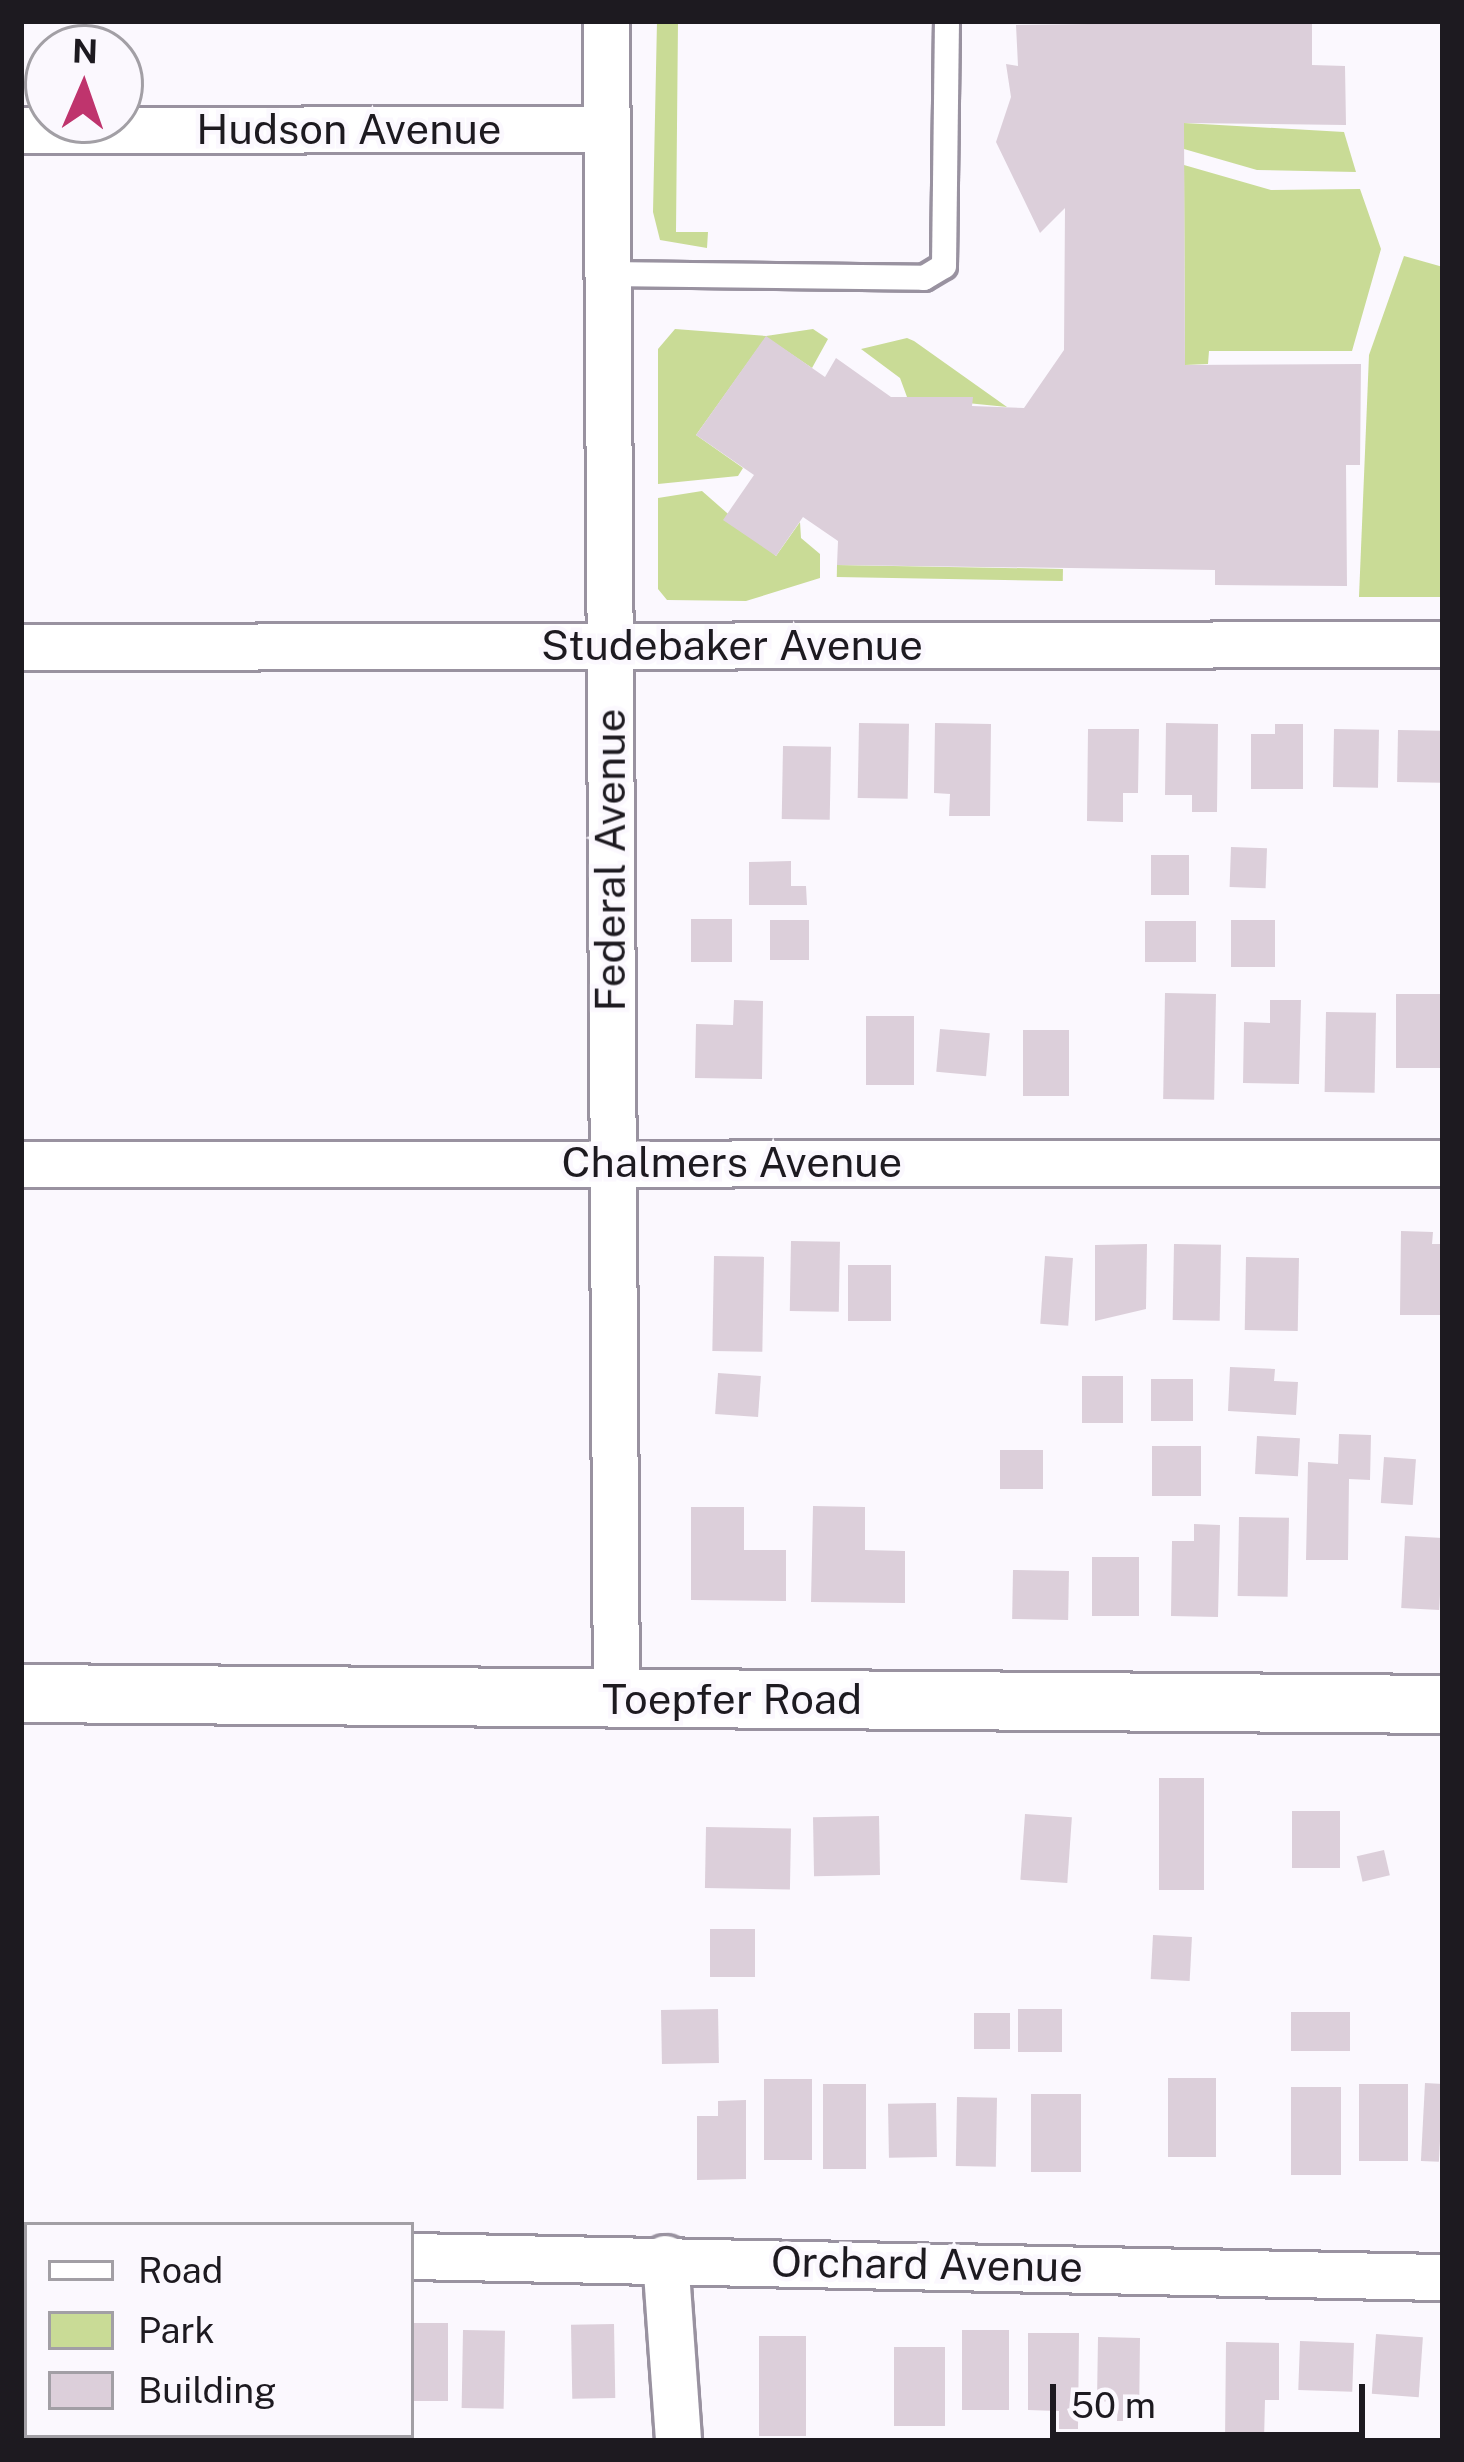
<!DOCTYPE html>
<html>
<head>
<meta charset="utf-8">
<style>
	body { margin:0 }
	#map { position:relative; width:1464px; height:2462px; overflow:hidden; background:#fbf8fe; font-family:"Public Sans",sans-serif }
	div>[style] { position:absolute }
	.green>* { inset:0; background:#c9db96; transform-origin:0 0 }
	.building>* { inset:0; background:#dccfda; transform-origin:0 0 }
	.roads { filter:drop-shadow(3px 0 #9992a0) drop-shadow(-3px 0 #9992a0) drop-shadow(0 3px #9992a0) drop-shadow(0 -3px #9992a0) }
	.service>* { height:24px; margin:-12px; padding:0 12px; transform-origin:12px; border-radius:12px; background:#fff }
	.minor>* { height:45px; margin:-22.5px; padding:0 22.5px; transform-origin:22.5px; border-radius:22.5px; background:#fff }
	.tertiary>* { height:57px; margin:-28.5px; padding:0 28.5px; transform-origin:28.5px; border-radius:28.5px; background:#fff }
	span { translate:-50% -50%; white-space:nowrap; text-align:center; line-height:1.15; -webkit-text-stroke:9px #fbf8fe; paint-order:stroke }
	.street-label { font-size:42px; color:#1d1a20 }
	.frame { position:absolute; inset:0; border:24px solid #1d1a20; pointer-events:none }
	.legend { position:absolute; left:24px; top:2222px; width:390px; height:216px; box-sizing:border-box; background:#fbf8fe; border:3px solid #a29fa5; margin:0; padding:15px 21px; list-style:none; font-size:36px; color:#1d1a20 }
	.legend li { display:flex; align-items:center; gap:24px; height:60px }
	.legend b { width:60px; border:3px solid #a29fa5 }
	.north { position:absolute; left:24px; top:24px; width:120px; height:120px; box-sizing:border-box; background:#fbf8fe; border:3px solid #a29fa5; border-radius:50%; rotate:2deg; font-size:33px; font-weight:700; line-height:48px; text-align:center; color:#1d1a20 }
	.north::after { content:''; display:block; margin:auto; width:42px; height:54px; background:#bf346d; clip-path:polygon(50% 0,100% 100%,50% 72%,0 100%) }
	.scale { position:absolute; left:1050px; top:2384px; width:315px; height:54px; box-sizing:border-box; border:6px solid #1d1a20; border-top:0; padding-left:15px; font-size:36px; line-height:42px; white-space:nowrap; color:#1d1a20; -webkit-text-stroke:9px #fbf8fe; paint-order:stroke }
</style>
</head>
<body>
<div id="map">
	<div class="green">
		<i style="clip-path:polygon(657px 21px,678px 21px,676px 232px,708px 232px,707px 248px,660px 240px,653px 212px)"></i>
		<i style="clip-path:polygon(1184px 123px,1344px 132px,1356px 172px,1257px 170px,1184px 149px)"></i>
		<i style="clip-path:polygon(1184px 165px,1271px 190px,1360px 189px,1381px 249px,1352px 351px,1209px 351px,1208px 364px,1185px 365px)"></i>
		<i style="clip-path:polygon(1404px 256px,1443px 267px,1443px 597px,1359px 597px,1369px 355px)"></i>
		<i style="clip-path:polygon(675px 329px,766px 336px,813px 329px,828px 339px,812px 368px,766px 337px,696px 435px,743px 468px,738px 476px,658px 484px,658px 349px)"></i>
		<i style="clip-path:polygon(907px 338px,914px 341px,1007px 407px,907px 397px,900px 378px,861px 349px)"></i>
		<i style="clip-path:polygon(702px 491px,776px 556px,800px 522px,801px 538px,820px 554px,820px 578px,746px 601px,667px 600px,658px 589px,658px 498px)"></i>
		<i style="left:837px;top:565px;width:226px;height:12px;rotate:1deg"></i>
	</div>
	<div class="building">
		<i style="clip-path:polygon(1312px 21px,1312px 65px,1345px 66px,1346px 125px,1184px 123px,1185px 365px,1361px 364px,1360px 465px,1346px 465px,1347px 586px,1215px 585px,1215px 570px,837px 565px,838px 541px,803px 517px,776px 556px,723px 520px,754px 475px,696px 435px,766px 336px,825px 377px,836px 358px,891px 397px,973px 397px,972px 406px,1024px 408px,1064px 350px,1065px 208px,1040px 233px,996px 142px,1011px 97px,1006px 64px,1018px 66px,1016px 25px)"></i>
		<i style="left:859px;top:723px;width:50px;height:75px;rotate:1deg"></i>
		<i style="clip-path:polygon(935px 723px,991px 724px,990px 816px,949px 816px,950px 794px,934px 793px)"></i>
		<i style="clip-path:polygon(1166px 723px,1218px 724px,1217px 812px,1192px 812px,1192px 795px,1165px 795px)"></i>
		<i style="clip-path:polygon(1275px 724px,1303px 724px,1303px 789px,1251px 789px,1251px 734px,1275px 734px)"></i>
		<i style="clip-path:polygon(1088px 729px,1139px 729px,1138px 793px,1123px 793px,1123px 822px,1087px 821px)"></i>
		<i style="left:1334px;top:729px;width:45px;height:58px;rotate:1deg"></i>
		<i style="left:1398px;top:730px;width:45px;height:52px;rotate:1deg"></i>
		<i style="left:783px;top:746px;width:48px;height:73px;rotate:1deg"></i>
		<i style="left:1231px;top:847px;width:36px;height:40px;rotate:2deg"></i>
		<i style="left:1151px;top:855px;width:38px;height:40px"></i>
		<i style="clip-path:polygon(791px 861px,791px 886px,806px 886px,807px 905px,749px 905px,749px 862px)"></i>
		<i style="left:691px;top:919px;width:41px;height:43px"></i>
		<i style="left:770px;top:920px;width:39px;height:40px"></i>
		<i style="left:1231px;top:920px;width:44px;height:47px"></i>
		<i style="left:1145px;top:921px;width:51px;height:41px"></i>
		<i style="left:1165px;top:993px;width:51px;height:106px;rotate:1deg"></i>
		<i style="left:1396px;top:994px;width:47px;height:74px"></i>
		<i style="clip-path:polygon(734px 1000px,763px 1001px,762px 1079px,695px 1078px,696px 1024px,733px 1025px)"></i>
		<i style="clip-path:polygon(1270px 1000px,1301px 1000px,1299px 1084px,1243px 1083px,1244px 1022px,1270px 1023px)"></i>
		<i style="left:1326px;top:1012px;width:50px;height:80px;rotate:1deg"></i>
		<i style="left:866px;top:1016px;width:48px;height:69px"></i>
		<i style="left:940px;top:1029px;width:50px;height:43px;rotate:5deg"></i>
		<i style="left:1023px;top:1030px;width:46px;height:66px"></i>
		<i style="clip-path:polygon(1401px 1231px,1433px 1232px,1432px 1244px,1443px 1244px,1443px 1315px,1400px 1315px)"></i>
		<i style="left:791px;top:1241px;width:49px;height:70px;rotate:1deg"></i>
		<i style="clip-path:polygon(1147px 1244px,1146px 1309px,1095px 1321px,1095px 1245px)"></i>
		<i style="left:1174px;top:1244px;width:47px;height:76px;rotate:1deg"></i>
		<i style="left:714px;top:1256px;width:50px;height:95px;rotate:1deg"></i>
		<i style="left:1045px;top:1256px;width:28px;height:68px;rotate:4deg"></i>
		<i style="left:1246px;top:1257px;width:53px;height:73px;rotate:1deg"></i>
		<i style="left:848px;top:1265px;width:43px;height:56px"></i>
		<i style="clip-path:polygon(1230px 1367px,1275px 1369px,1274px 1381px,1298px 1382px,1296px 1415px,1228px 1411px)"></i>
		<i style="left:718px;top:1373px;width:43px;height:41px;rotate:4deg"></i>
		<i style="left:1082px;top:1376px;width:41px;height:47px"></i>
		<i style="left:1151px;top:1379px;width:42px;height:42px"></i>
		<i style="clip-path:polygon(1339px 1434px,1371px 1435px,1370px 1480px,1349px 1479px,1348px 1560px,1306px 1560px,1308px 1462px,1338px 1464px)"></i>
		<i style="left:1257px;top:1436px;width:43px;height:38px;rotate:3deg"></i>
		<i style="left:1152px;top:1446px;width:49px;height:50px"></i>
		<i style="left:1000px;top:1450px;width:43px;height:39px"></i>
		<i style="left:1384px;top:1457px;width:32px;height:46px;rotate:4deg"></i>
		<i style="clip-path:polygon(813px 1506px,865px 1507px,865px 1550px,905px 1551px,905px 1603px,811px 1602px)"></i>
		<i style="clip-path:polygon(691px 1507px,744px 1507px,744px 1550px,786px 1550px,786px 1601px,691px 1600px)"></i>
		<i style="left:1239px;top:1517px;width:50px;height:79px;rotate:1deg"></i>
		<i style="clip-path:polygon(1194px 1524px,1220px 1525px,1218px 1617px,1171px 1616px,1172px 1541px,1194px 1541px)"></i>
		<i style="left:1405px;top:1536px;width:38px;height:72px;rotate:3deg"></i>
		<i style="left:1092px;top:1557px;width:47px;height:59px"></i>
		<i style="left:1013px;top:1570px;width:56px;height:49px;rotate:1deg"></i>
		<i style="left:1204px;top:1778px;width:112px;height:45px;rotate:90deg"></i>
		<i style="left:1292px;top:1811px;width:48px;height:57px"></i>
		<i style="left:1025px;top:1814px;width:47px;height:66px;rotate:4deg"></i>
		<i style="left:879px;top:1816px;width:59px;height:66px;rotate:89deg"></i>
		<i style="left:706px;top:1827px;width:85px;height:61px;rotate:1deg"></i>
		<i style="left:1384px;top:1850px;width:26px;height:28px;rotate:77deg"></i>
		<i style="left:755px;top:1929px;width:48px;height:45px;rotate:90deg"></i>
		<i style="left:1153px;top:1935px;width:39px;height:44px;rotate:3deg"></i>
		<i style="left:718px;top:2009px;width:54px;height:57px;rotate:89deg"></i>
		<i style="left:1018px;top:2009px;width:44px;height:43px"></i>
		<i style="left:1291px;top:2012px;width:59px;height:39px"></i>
		<i style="left:974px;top:2013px;width:36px;height:36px"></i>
		<i style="left:1216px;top:2078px;width:79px;height:48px;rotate:90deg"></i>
		<i style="left:764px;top:2079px;width:48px;height:81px"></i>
		<i style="left:1425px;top:2083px;width:18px;height:78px;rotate:3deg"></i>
		<i style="left:823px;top:2084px;width:43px;height:85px"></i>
		<i style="left:1359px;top:2084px;width:49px;height:77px"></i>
		<i style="left:1291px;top:2087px;width:50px;height:88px"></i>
		<i style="left:1031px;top:2094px;width:50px;height:78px"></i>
		<i style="left:957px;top:2097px;width:40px;height:69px;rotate:1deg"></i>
		<i style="clip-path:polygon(746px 2100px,746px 2179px,697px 2180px,697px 2116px,718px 2116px,718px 2101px)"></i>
		<i style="left:936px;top:2103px;width:54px;height:48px;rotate:89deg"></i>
		<i style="left:411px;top:2323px;width:37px;height:78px"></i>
		<i style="left:614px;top:2324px;width:74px;height:43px;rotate:89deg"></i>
		<i style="left:21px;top:2325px;width:6px;height:110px"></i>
		<i style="left:463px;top:2330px;width:42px;height:78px;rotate:1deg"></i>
		<i style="left:1009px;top:2330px;width:80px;height:47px;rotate:90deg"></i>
		<i style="clip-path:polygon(1028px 2333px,1079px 2333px,1078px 2429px,1059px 2429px,1059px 2411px,1028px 2410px)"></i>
		<i style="left:1376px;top:2334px;width:47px;height:60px;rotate:4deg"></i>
		<i style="left:759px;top:2336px;width:47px;height:100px"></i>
		<i style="clip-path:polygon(1098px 2337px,1140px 2338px,1139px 2421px,1117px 2421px,1118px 2402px,1097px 2401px)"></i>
		<i style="left:1300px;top:2341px;width:54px;height:49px;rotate:2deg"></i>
		<i style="clip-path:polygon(1226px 2342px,1279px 2343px,1279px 2400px,1265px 2400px,1264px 2441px,1225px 2441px)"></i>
		<i style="left:894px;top:2347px;width:51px;height:79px"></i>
	</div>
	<div class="roads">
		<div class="service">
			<i style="left:607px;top:274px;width:317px;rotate:0.7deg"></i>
			<i style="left:924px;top:278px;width:23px;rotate:-31deg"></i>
			<i style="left:944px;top:266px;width:245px;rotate:-89.3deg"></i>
		</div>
		<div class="minor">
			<i style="left:606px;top:21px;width:1677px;rotate:89.66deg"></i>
			<i style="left:21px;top:130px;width:584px;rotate:-0.1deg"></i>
			<i style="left:21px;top:647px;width:1422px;rotate:-0.12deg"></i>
			<i style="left:21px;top:1164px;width:1422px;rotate:-0.04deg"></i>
			<i style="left:21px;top:2253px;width:6px"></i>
			<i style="left:411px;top:2256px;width:1032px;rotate:1.17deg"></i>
			<i style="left:665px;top:2258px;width:183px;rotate:85.9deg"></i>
		</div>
		<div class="tertiary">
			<i style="left:21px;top:1693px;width:1422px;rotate:0.44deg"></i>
		</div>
	</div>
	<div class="street-label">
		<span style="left:349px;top:129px">Hudson Avenue</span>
		<span style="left:732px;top:645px">Studebaker Avenue</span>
		<span style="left:610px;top:860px;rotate:-90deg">Federal Avenue</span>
		<span style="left:732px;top:1162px">Chalmers Avenue</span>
		<span style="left:732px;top:1699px">Toepfer Road</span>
		<span style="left:927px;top:2264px;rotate:1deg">Orchard Avenue</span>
	</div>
	<div class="frame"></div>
	<ul class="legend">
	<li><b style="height:15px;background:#fff"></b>Road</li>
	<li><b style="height:33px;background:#c9db96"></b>Park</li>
	<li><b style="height:33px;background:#dccfda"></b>Building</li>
	</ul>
	<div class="north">N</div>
	<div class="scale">50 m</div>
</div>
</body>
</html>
